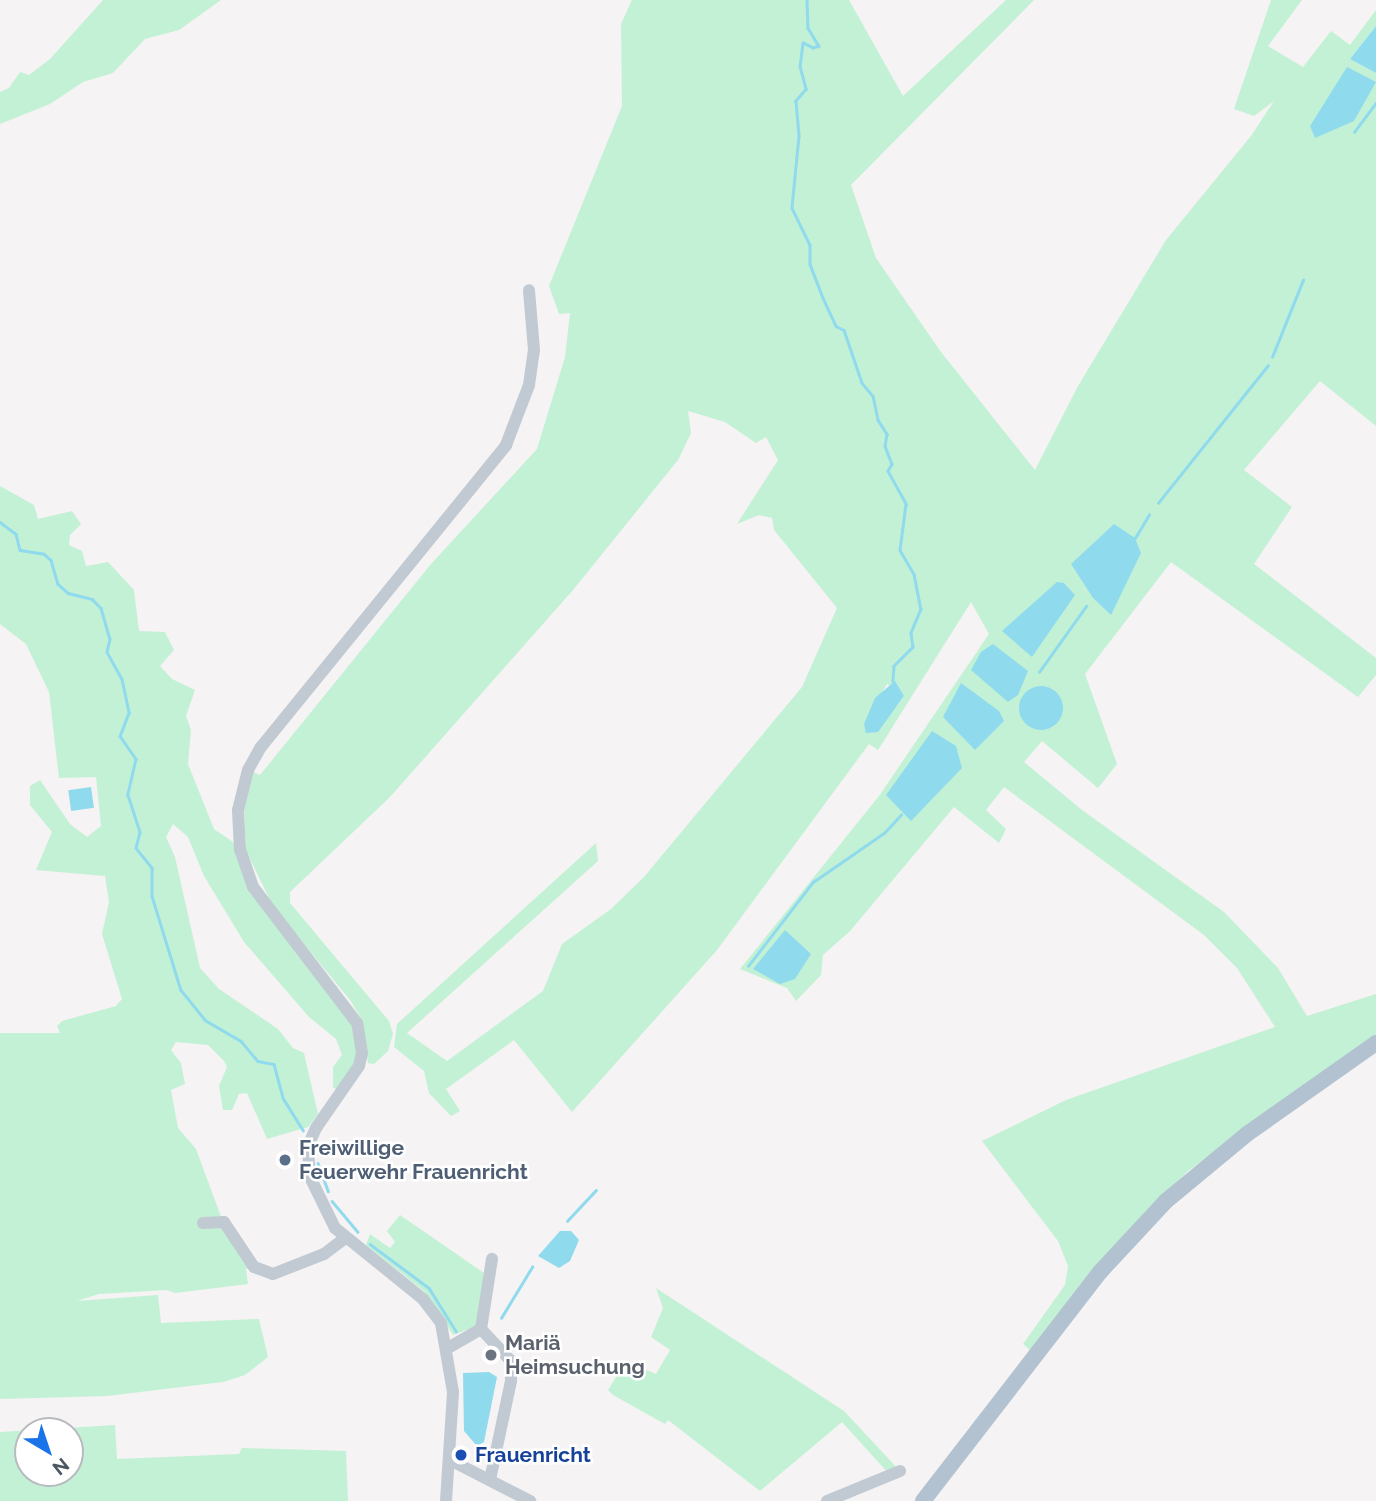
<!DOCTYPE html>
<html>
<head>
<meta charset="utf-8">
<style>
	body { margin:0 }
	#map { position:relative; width:1376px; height:1501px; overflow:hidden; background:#f5f3f3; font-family:Raleway,sans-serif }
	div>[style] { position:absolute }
	.green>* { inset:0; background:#c3f1d5 }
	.water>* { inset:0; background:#90daee; transform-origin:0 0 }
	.round { border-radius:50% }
	.stream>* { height:2.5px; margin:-1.25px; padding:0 1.25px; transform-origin:1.25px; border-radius:1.25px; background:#90daee }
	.minor>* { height:12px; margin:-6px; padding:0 6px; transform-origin:6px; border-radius:6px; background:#c1cad2 }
	.major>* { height:16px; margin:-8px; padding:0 8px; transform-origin:8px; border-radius:8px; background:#b3c2d1 }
	.dots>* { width:19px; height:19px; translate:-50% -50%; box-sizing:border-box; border:4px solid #fff; border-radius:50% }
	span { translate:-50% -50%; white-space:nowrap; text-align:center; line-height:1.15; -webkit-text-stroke:5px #fff; paint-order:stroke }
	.service-label { font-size:21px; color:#4e5e75; font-weight:700 }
	.left { translate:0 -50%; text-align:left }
	.worship-label { font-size:21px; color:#5b616d; font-weight:700 }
	.transit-label { font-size:21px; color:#164399; font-weight:700 }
	.north { position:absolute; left:14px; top:1417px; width:70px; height:70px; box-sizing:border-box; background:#fff; border:2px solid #b7bbc0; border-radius:50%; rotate:141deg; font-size:19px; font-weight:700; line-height:28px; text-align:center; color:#4a5661 }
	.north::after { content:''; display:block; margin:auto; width:24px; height:32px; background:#1a73e8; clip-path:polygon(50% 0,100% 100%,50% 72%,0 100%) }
</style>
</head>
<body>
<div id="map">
	<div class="green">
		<i style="clip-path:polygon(103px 0,221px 0,179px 30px,145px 39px,113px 73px,83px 82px,50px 104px,0 124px,0 92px,9px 88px,20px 72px,29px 75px,50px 59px)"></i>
		<i style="clip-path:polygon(evenodd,632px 0,849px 0,903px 96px,1006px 0,1034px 0,851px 185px,876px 258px,941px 352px,1035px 470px,1078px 386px,1166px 240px,1251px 136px,1274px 101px,1254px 116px,1234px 109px,1271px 0,1302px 0,1268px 46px,1303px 67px,1331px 31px,1350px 45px,1376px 10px,1376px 26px,1350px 59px,1376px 73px,1376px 426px,1320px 381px,1244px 470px,1292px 507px,1254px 564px,1376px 658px,1376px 675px,1358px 697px,1171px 562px,1085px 674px,1117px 764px,1098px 788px,1042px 741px,1024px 762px,1082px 810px,1224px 912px,1278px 968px,1307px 1016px,1376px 994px,1376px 1036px,1188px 1171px,1146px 1211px,1032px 1352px,1023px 1344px,1065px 1285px,1068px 1266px,1058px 1241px,982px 1141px,1066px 1100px,1275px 1027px,1237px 968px,1204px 935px,1004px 787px,986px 810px,1006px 829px,999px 843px,954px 807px,850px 931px,823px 955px,821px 975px,796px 1001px,787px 988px,740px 969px,879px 796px,989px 634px,971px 602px,878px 750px,869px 744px,717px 950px,572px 1112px,514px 1040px,446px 1089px,460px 1111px,451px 1116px,429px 1093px,424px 1071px,394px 1047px,397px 1024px,596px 843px,598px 861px,407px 1033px,447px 1061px,543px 991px,562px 944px,611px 909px,644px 877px,802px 687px,837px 608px,774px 530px,772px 518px,759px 515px,737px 524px,778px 460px,766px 437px,756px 443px,725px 422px,688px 411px,691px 433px,678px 460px,573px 590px,390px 797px,290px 892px,290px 903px,389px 1021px,393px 1034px,388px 1051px,374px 1064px,368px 1063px,361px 1018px,350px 1000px,273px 906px,246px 851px,244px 803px,253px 772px,260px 775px,431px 564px,537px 449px,565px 357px,570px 313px,559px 314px,549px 286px,622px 106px,621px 24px,632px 0,887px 684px,904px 696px,898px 705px,864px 724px,887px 684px)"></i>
		<i style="clip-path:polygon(0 486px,34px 505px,38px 519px,72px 511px,81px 524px,70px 535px,69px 545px,82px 551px,86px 566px,108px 562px,134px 590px,139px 631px,165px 632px,174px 650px,160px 666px,172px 679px,195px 690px,186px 716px,191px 730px,188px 764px,214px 829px,233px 842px,244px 878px,353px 1026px,358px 1054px,350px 1076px,337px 1090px,333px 1087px,333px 1067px,342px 1055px,336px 1039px,309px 1017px,244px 942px,204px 876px,188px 837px,173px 824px,166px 837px,175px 857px,200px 968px,219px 989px,278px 1029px,293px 1048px,304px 1053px,318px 1114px,308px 1127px,267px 1139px,247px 1093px,239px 1094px,232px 1110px,223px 1110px,219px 1086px,227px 1067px,224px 1061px,208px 1045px,176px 1042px,171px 1050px,181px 1063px,185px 1084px,171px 1090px,178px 1128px,196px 1149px,223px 1222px,254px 1267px,246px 1269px,248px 1284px,175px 1293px,167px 1290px,99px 1294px,77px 1301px,158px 1295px,161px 1323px,259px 1319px,268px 1357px,245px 1375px,223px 1382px,107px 1396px,0 1399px,0 1033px,60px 1033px,57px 1026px,62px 1021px,116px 1006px,122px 999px,102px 934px,109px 902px,105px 876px,36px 870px,52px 832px,30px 805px,30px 786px,40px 780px,70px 824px,87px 837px,101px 826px,96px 777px,59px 778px,49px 692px,26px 644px,0 624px)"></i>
		<i style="clip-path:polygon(400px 1215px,484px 1273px,477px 1326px,453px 1335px,425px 1292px,366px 1245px,370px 1234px,390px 1248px,395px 1242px,387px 1231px)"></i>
		<i style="clip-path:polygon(656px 1288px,844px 1411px,900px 1471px,890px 1475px,842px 1422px,760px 1491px,668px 1420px,665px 1424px,613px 1395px,608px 1390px,626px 1361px,656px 1374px,670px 1350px,651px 1337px,663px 1308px)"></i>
		<i style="clip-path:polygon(evenodd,115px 1425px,117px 1459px,239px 1454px,242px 1448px,346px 1451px,348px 1501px,0 1501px,0 1432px,115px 1425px,70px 1431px,70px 1473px,28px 1473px,28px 1431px,70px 1431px)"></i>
	</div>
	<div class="water">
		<i style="clip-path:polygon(1376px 26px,1376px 73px,1350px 59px)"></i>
		<i style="clip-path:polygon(1347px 67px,1376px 82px,1354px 121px,1315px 138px,1310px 126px)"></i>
		<i style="clip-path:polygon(1114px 524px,1135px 538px,1141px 553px,1111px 615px,1093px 598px,1071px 564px)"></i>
		<i style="clip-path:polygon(1057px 582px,1064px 583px,1075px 595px,1032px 657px,1002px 631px)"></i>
		<i style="clip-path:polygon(993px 644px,1028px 671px,1018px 695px,1008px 702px,971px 670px,981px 652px)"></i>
		<i style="clip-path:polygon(895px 681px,904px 696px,878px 732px,866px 733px,864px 724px,875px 698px)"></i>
		<i style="clip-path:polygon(961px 683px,999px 711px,1004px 721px,975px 750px,943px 717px)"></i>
		<i class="round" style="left:1019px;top:686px;width:44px;height:44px"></i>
		<i style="clip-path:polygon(932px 731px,956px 746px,962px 768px,911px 821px,886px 795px)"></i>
		<i style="left:91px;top:787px;width:21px;height:23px;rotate:82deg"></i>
		<i style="clip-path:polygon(785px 930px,811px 954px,795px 979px,780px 984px,753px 969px)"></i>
		<i style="clip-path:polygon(560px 1231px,571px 1231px,579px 1240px,570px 1261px,559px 1268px,538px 1256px)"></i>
		<i style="clip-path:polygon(489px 1372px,497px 1377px,484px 1442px,477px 1446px,464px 1431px,463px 1373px)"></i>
	</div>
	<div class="stream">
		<i style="left:807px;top:0;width:28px;rotate:88deg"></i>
		<i style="left:808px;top:28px;width:21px;rotate:59deg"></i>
		<i style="left:819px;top:46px;width:6px;rotate:162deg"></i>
		<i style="left:813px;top:48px;width:11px;rotate:-153deg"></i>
		<i style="left:803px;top:43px;width:23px;rotate:97deg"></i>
		<i style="left:800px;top:66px;width:24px;rotate:75deg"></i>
		<i style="left:806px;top:89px;width:16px;rotate:130deg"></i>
		<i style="left:796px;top:101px;width:35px;rotate:85deg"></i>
		<i style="left:799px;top:136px;width:72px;rotate:95.6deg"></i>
		<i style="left:792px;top:208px;width:41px;rotate:64.1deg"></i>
		<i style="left:810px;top:245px;width:19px;rotate:90deg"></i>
		<i style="left:810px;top:264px;width:36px;rotate:69deg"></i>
		<i style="left:823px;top:298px;width:31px;rotate:65deg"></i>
		<i style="left:836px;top:326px;width:9px;rotate:27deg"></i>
		<i style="left:844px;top:330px;width:56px;rotate:71.2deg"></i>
		<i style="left:862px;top:383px;width:17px;rotate:50deg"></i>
		<i style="left:873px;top:396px;width:25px;rotate:78deg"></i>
		<i style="left:878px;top:420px;width:17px;rotate:57deg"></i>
		<i style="left:887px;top:434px;width:12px;rotate:99deg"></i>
		<i style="left:885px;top:446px;width:19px;rotate:69deg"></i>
		<i style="left:892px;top:464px;width:8px;rotate:120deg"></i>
		<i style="left:888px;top:471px;width:38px;rotate:61deg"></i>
		<i style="left:906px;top:504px;width:46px;rotate:97.4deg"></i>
		<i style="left:900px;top:550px;width:28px;rotate:60deg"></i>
		<i style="left:914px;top:574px;width:36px;rotate:79deg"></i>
		<i style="left:921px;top:609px;width:26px;rotate:113deg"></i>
		<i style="left:911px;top:633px;width:14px;rotate:82deg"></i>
		<i style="left:913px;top:647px;width:27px;rotate:135deg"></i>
		<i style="left:894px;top:666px;width:15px;rotate:94deg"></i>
		<i style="left:1354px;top:132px;width:36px;rotate:-53deg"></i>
		<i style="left:1272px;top:357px;width:83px;rotate:-68.1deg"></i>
		<i style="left:1158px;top:503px;width:176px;rotate:-51.4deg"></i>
		<i style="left:0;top:522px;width:20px;rotate:37deg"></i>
		<i style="left:16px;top:534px;width:16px;rotate:76deg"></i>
		<i style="left:20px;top:550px;width:24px;rotate:9deg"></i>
		<i style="left:44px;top:554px;width:9px;rotate:41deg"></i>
		<i style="left:51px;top:560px;width:25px;rotate:74deg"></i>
		<i style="left:58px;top:584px;width:13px;rotate:42deg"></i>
		<i style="left:68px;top:593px;width:25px;rotate:14deg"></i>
		<i style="left:92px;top:599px;width:13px;rotate:45deg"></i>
		<i style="left:101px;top:608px;width:32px;rotate:74deg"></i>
		<i style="left:110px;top:639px;width:13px;rotate:103deg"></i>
		<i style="left:107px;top:652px;width:31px;rotate:61deg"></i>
		<i style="left:122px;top:679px;width:35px;rotate:78deg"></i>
		<i style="left:129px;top:713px;width:25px;rotate:111deg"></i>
		<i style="left:120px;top:736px;width:28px;rotate:55deg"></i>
		<i style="left:136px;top:759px;width:37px;rotate:103deg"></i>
		<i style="left:128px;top:795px;width:39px;rotate:72deg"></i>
		<i style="left:140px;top:832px;width:16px;rotate:104deg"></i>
		<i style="left:136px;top:848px;width:26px;rotate:51deg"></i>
		<i style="left:152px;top:868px;width:28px;rotate:90deg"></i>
		<i style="left:152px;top:896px;width:98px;rotate:72.9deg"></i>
		<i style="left:181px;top:990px;width:38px;rotate:51deg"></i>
		<i style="left:205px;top:1020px;width:42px;rotate:30.3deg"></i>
		<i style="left:241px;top:1041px;width:26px;rotate:50deg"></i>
		<i style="left:258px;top:1061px;width:16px;rotate:11deg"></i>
		<i style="left:274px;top:1064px;width:35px;rotate:75deg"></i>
		<i style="left:283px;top:1098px;width:38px;rotate:58deg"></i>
		<i style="left:1135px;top:538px;width:27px;rotate:-59deg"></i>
		<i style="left:1039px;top:672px;width:81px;rotate:-54.5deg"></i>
		<i style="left:748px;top:966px;width:106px;rotate:-52.3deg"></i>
		<i style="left:813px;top:882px;width:86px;rotate:-34.6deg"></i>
		<i style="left:884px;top:833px;width:25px;rotate:-47deg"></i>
		<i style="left:318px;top:1163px;width:30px;rotate:70deg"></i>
		<i style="left:332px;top:1201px;width:40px;rotate:50deg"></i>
		<i style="left:567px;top:1221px;width:42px;rotate:-46.9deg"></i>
		<i style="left:370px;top:1244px;width:74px;rotate:36.7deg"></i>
		<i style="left:429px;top:1288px;width:51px;rotate:57.9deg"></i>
		<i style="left:501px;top:1318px;width:60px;rotate:-58.7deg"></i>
	</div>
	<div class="minor">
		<i style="left:203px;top:1223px;width:21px;rotate:-3deg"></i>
		<i style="left:224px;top:1222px;width:54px;rotate:56.3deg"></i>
		<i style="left:254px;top:1267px;width:20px;rotate:20deg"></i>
		<i style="left:273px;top:1274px;width:55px;rotate:-21.4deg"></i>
		<i style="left:324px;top:1254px;width:26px;rotate:-37deg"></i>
		<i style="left:481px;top:1329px;width:71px;rotate:-81.1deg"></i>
		<i style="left:448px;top:1348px;width:38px;rotate:-30deg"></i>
		<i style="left:481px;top:1329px;width:42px;rotate:46.9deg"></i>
		<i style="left:510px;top:1360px;width:21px;rotate:87deg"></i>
		<i style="left:511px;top:1381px;width:101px;rotate:102deg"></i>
		<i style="left:452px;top:1461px;width:88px;rotate:27.1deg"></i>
		<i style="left:446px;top:1501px;width:109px;rotate:-86.3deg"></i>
		<i style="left:453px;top:1392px;width:70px;rotate:-99.9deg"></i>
		<i style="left:441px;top:1323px;width:30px;rotate:-127deg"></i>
		<i style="left:423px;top:1299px;width:113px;rotate:-141.1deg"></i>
		<i style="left:335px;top:1228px;width:57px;rotate:-116.1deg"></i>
		<i style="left:310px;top:1177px;width:31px;rotate:-94deg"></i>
		<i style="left:308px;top:1146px;width:20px;rotate:-66deg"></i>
		<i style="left:316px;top:1128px;width:75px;rotate:-55.3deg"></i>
		<i style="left:359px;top:1066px;width:13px;rotate:-77deg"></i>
		<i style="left:362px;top:1053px;width:30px;rotate:-99deg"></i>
		<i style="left:357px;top:1023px;width:171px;rotate:-127.4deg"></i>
		<i style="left:253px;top:887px;width:39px;rotate:-109deg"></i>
		<i style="left:240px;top:850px;width:40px;rotate:-92.9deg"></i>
		<i style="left:238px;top:810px;width:41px;rotate:-76deg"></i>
		<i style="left:248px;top:770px;width:26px;rotate:-61deg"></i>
		<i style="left:261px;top:747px;width:389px;rotate:-50.9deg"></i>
		<i style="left:506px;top:445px;width:64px;rotate:-69deg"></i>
		<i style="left:529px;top:385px;width:35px;rotate:-82deg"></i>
		<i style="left:534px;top:350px;width:60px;rotate:-94.8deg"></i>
		<i style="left:827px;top:1501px;width:79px;rotate:-22.3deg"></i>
	</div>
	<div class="major">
		<i style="left:923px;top:1501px;width:289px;rotate:-52.3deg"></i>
		<i style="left:1100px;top:1272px;width:97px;rotate:-47.1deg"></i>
		<i style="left:1166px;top:1201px;width:105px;rotate:-39.6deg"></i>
		<i style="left:1247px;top:1134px;width:158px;rotate:-35.2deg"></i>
	</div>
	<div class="dots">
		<i style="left:285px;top:1160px;background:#5c6f8a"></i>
		<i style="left:491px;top:1355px;background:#6b7280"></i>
		<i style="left:461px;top:1455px;background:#1a4fb4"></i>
	</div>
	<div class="service-label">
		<span class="left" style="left:299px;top:1160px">Freiwillige<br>Feuerwehr Frauenricht</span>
	</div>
	<div class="worship-label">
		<span class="left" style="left:505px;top:1355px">Mariä<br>Heimsuchung</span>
	</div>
	<div class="transit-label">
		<span class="left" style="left:475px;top:1455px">Frauenricht</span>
	</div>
	<div class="north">N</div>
</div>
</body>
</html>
